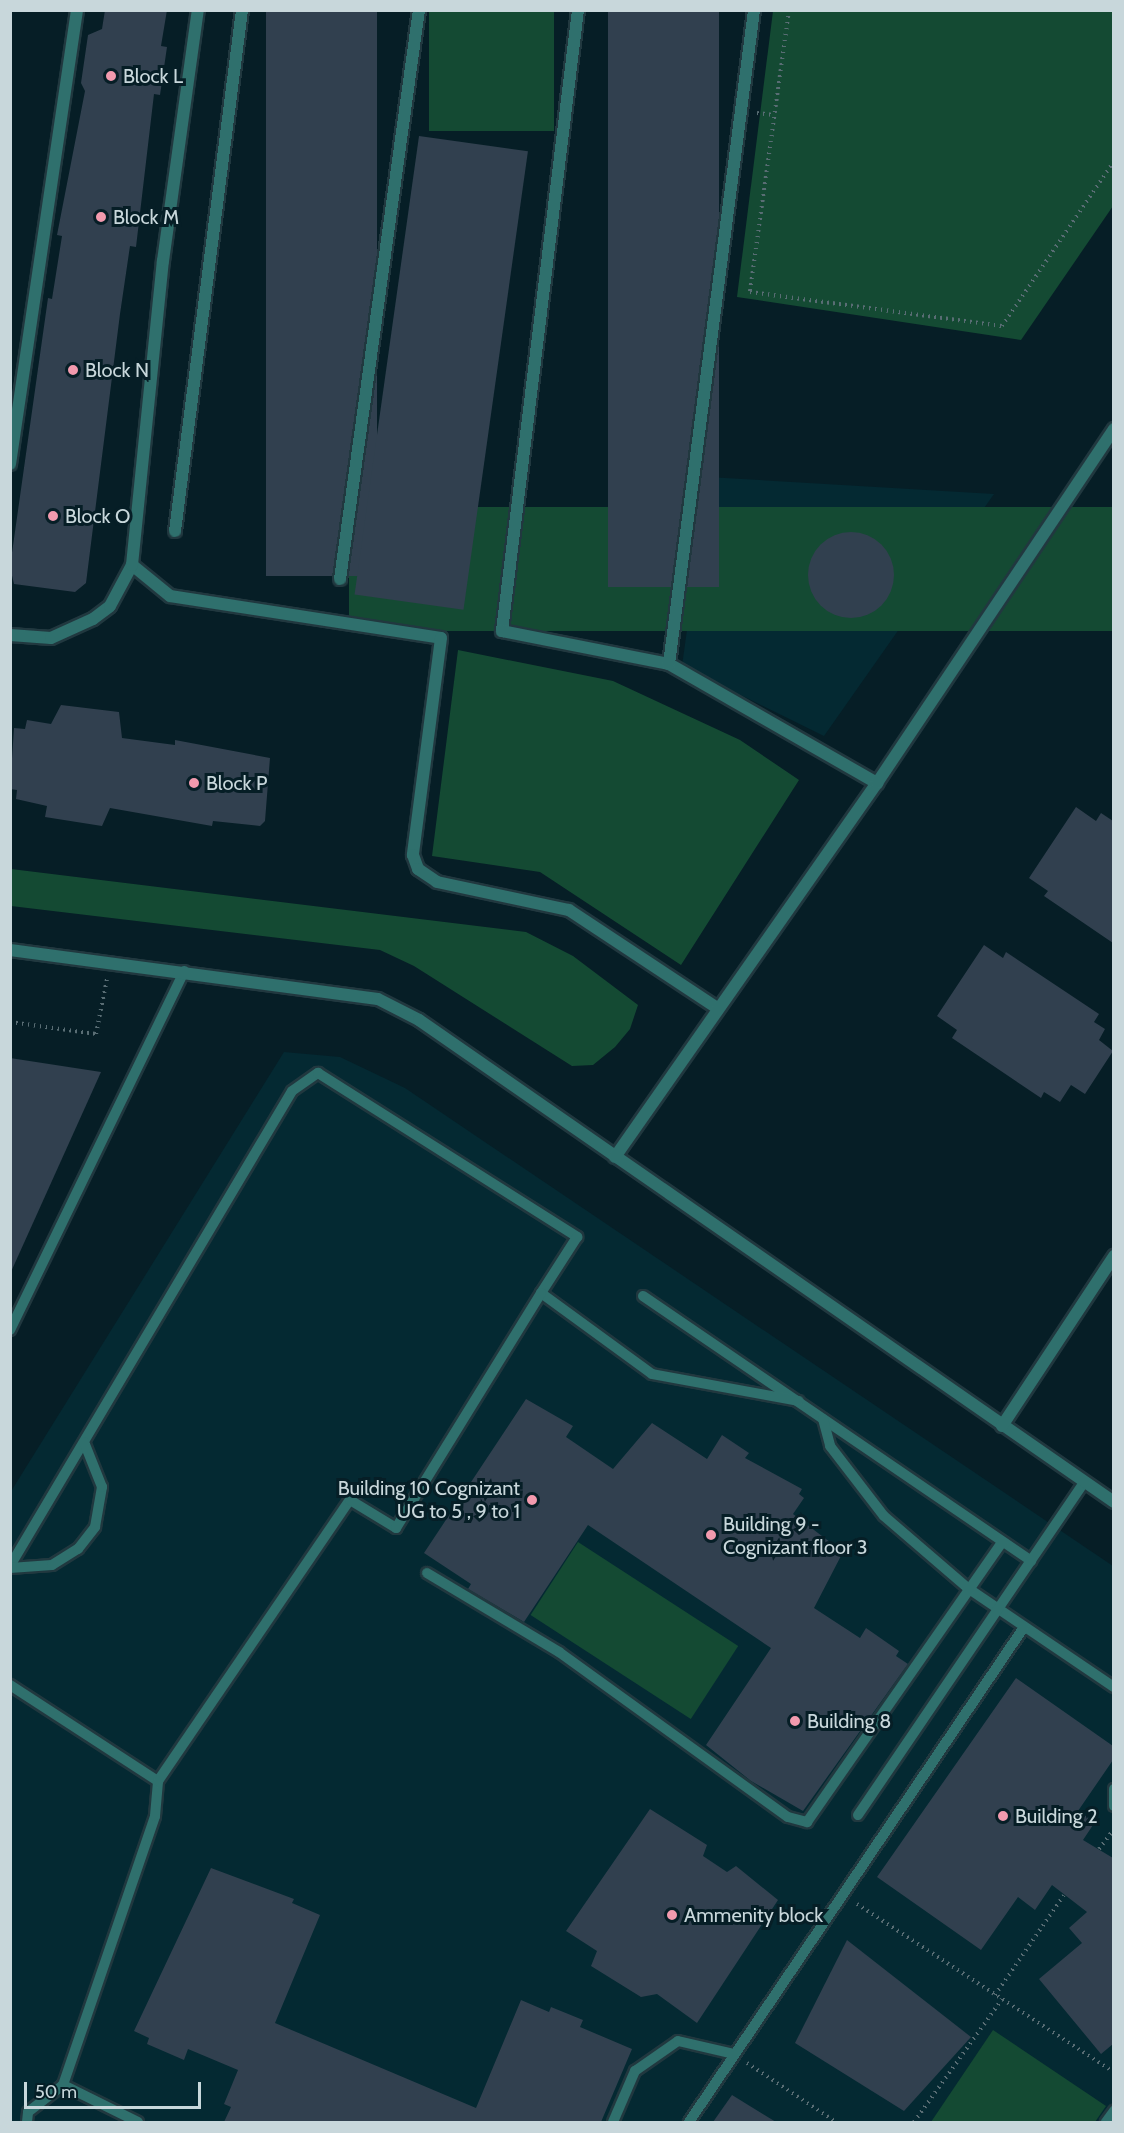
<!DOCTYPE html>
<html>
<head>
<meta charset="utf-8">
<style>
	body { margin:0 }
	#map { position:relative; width:1124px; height:2133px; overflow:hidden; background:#061e26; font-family:Cabin,sans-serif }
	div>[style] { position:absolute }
	.built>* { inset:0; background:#042932 }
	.green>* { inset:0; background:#144a33; transform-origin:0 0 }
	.building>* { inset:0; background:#31404f; transform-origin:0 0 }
	.round { border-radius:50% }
	.path>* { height:4px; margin-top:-2px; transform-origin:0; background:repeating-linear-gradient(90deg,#596d74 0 1.5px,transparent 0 6px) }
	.roads { filter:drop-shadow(2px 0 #21383f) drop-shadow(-2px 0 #21383f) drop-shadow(0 2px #21383f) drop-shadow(0 -2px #21383f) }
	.service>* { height:10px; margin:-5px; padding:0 5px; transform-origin:5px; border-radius:5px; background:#2f706d }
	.minor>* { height:12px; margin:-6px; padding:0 6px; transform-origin:6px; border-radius:6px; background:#2f706d }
	.dots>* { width:16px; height:16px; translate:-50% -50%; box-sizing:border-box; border:3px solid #061e26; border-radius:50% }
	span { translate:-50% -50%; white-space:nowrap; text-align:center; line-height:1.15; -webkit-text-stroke:6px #061e26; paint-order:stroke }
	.poi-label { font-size:20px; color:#c8d7db }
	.left { translate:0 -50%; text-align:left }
	.right { translate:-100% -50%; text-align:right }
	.frame { position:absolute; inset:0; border:12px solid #c8d7db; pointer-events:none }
	.scale { position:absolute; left:24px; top:2082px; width:177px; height:27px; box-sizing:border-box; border:3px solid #c8d7db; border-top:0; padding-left:8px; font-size:18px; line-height:21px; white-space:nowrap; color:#c8d7db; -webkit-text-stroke:4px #061e26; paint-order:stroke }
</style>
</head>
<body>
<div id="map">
	<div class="built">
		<i style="clip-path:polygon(708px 477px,994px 494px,824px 736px,682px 666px)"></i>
		<i style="clip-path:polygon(284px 1052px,340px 1057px,405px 1088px,1113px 1566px,1113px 2122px,11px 2122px,10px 1493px)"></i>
	</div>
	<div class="green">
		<i style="left:429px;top:11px;width:125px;height:120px"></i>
		<i style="clip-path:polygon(773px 11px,1113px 11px,1113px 206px,1021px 340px,737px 297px)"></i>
		<i style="left:1113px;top:507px;width:124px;height:764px;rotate:90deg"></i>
		<i style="clip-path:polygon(458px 650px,613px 681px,740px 740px,799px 780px,681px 965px,540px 872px,432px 856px)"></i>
		<i style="clip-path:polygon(11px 869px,526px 932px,573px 956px,638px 1005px,630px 1029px,615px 1047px,593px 1065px,572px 1066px,414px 966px,380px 950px,11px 906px)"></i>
		<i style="left:578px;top:1542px;width:191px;height:87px;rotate:33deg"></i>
		<i style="clip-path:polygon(993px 2030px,1106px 2106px,1095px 2122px,931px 2122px)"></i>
	</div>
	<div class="building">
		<i style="clip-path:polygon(105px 10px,167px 10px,161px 46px,167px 47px,160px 95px,154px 94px,136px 247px,130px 246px,120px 314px,86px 583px,75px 592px,14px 584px,10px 567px,48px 298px,52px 299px,62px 236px,57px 235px,85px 91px,81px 83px,88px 35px,102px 29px)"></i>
		<i style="left:266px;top:10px;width:111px;height:566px"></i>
		<i style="left:608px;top:10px;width:111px;height:577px"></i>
		<i style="left:419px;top:136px;width:110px;height:463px;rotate:8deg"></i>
		<i class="round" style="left:808px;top:532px;width:86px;height:86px"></i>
		<i style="clip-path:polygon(61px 705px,119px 712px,122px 738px,175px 745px,175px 740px,270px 758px,265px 821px,260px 826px,213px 821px,212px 826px,110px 808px,102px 826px,45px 817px,47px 806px,16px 799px,17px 790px,10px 789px,14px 728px,25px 729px,27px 720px,51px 724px)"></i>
		<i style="clip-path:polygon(1076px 807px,1096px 821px,1101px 813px,1113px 821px,1113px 943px,1044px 896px,1048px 891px,1029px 878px)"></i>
		<i style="clip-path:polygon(984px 945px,1003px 958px,1006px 952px,1099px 1014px,1094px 1022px,1105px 1029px,1099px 1040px,1113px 1051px,1085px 1094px,1071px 1085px,1060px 1102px,1044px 1092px,1041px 1098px,952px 1038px,957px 1030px,937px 1016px)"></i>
		<i style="clip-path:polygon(10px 1058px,101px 1072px,10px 1274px)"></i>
		<i style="clip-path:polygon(526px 1399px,573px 1426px,566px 1437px,613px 1469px,652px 1423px,707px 1459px,722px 1435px,749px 1453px,745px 1458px,802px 1489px,799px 1494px,804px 1498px,793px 1514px,843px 1552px,814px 1608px,860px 1638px,866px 1628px,899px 1651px,896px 1656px,908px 1664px,803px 1811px,751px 1781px,706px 1745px,771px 1648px,588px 1525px,524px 1622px,468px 1589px,471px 1584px,424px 1553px)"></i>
		<i style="clip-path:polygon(1016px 1678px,1113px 1746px,1113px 1760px,1078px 1811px,1095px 1822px,1083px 1840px,1113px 1858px,1113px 2044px,1101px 2054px,1039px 1979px,1082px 1943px,1069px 1928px,1087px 1912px,1052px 1885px,1035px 1910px,1018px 1897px,981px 1950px,877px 1877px)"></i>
		<i style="clip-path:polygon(650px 1809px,707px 1845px,703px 1856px,727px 1872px,736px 1866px,778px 1900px,697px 2023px,657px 1994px,641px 1997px,591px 1966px,597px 1951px,566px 1931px)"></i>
		<i style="clip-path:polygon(211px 1868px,294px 1899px,292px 1903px,320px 1915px,275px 2023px,476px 2108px,521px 2000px,549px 2012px,551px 2007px,583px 2020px,580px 2027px,632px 2049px,601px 2122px,224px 2122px,231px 2107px,224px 2104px,238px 2070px,188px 2049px,184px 2060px,147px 2044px,149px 2038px,134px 2031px)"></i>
		<i style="clip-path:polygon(847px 1940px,971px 2037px,904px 2111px,795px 2043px)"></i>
		<i style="clip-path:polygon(732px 2095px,776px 2122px,713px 2122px)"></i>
	</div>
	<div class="path">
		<i style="left:789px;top:10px;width:285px;rotate:97.9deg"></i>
		<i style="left:750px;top:292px;width:254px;rotate:7.7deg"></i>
		<i style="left:1002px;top:326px;width:199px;rotate:-55.8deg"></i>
		<i style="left:757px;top:113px;width:17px;rotate:7deg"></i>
		<i style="left:10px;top:1022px;width:87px;rotate:7.9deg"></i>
		<i style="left:96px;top:1034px;width:56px;rotate:-78.7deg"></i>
		<i style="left:1099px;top:1849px;width:25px;rotate:-53deg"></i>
		<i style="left:857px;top:1904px;width:307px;rotate:33.2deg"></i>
		<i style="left:995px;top:1995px;width:121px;rotate:-55.4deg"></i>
		<i style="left:747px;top:2063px;width:107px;rotate:33.5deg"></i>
		<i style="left:914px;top:2122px;width:151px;rotate:-54.4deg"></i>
	</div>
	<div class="roads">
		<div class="service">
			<i style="left:643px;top:1296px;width:470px;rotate:34.3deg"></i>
			<i style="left:10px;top:1330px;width:399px;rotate:-64.1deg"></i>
			<i style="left:823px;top:1419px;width:28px;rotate:75deg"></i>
			<i style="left:830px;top:1446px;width:88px;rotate:52.4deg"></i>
			<i style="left:884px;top:1516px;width:112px;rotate:40.7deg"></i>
			<i style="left:969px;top:1589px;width:175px;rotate:34.1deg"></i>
			<i style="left:10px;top:1566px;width:552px;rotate:-59.3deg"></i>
			<i style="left:292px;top:1091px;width:32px;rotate:-35deg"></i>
			<i style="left:318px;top:1073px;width:307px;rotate:32.3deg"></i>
			<i style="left:577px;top:1237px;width:67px;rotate:122.7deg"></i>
			<i style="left:541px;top:1293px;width:137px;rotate:36.1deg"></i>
			<i style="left:652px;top:1374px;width:149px;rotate:10.4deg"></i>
			<i style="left:10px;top:1568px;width:42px;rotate:-4.1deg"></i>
			<i style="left:52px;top:1565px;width:31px;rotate:-32deg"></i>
			<i style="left:78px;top:1549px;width:28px;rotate:-52deg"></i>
			<i style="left:95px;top:1527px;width:41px;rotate:-80.1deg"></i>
			<i style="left:102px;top:1487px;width:48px;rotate:-111.8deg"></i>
			<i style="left:427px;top:1573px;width:154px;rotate:30.9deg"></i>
			<i style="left:559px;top:1652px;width:282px;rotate:35.8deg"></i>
			<i style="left:788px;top:1817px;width:20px;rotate:15deg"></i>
			<i style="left:807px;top:1822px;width:341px;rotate:-55.1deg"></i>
			<i style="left:10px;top:1685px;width:176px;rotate:33deg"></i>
			<i style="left:1114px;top:1789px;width:17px;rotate:90deg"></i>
			<i style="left:858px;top:1815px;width:402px;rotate:-55.8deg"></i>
			<i style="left:27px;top:2122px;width:10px;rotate:-84deg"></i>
			<i style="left:28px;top:2112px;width:44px;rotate:-37.6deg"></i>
			<i style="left:138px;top:2122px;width:84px;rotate:-153.7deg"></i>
			<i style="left:63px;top:2085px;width:284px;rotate:-71.1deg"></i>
			<i style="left:155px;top:1816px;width:35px;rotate:-85deg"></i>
			<i style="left:158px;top:1781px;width:340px;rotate:-55.7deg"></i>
			<i style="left:350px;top:1500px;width:54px;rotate:31.3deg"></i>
			<i style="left:396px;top:1528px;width:276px;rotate:-58.3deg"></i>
			<i style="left:613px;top:2122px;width:56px;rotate:-66.7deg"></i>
			<i style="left:635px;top:2071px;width:52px;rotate:-34.9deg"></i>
			<i style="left:678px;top:2041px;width:57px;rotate:13.1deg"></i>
			<i style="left:689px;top:2122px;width:598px;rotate:-55.91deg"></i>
			<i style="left:1106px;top:2122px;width:14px;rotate:-54deg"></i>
		</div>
		<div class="minor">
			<i style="left:578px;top:10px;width:626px;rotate:96.98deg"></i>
			<i style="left:502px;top:631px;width:170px;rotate:11.2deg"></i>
			<i style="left:669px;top:664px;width:240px;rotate:29.8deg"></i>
			<i style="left:10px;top:464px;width:459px;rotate:-81.6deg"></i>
			<i style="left:175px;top:531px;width:525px;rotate:-82.67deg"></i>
			<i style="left:132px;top:565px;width:49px;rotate:39.2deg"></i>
			<i style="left:170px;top:596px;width:274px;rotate:8.8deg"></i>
			<i style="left:441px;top:638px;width:219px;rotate:97.4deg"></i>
			<i style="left:413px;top:855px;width:15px;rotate:70deg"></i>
			<i style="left:418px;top:869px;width:23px;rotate:34deg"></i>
			<i style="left:437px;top:882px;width:135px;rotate:12deg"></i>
			<i style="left:569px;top:910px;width:178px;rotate:33.5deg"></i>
			<i style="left:340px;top:579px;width:574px;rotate:-82.1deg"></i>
			<i style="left:10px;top:635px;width:41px;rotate:4.2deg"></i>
			<i style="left:51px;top:638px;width:46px;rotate:-24.3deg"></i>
			<i style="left:93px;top:619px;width:21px;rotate:-37deg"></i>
			<i style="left:110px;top:606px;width:47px;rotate:-61.8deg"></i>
			<i style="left:132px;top:565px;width:306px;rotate:-84.2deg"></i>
			<i style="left:163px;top:261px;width:253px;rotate:-82.1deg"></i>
			<i style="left:669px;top:664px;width:660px;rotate:-82.59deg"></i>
			<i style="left:10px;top:950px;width:371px;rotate:7.6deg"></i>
			<i style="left:378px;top:999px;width:46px;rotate:27.1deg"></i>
			<i style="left:419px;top:1020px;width:846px;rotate:34.74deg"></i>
			<i style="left:615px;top:1157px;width:457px;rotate:-55deg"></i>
			<i style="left:877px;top:783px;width:426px;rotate:-56.2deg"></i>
			<i style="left:1002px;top:1426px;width:204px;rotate:-56.6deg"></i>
		</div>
	</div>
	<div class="dots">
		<i style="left:111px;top:76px;background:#f29aae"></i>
		<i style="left:101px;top:217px;background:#f29aae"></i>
		<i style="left:73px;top:370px;background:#f29aae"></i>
		<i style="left:53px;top:516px;background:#f29aae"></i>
		<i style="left:194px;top:783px;background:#f29aae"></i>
		<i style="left:532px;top:1500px;background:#f29aae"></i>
		<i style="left:711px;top:1535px;background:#f29aae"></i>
		<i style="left:795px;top:1721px;background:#f29aae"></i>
		<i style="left:1003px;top:1816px;background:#f29aae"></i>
		<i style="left:672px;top:1915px;background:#f29aae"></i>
	</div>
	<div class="poi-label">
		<span class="left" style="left:123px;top:76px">Block L</span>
		<span class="left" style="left:113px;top:217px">Block M</span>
		<span class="left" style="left:85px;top:370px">Block N</span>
		<span class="left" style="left:65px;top:516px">Block O</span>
		<span class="left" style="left:206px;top:783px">Block P</span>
		<span class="right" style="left:520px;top:1500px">Building 10 Cognizant<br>UG to 5 , 9 to 1</span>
		<span class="left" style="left:723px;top:1536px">Building 9 -<br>Cognizant floor 3</span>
		<span class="left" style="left:807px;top:1721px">Building 8</span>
		<span class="left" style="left:1015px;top:1816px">Building 2</span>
		<span class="left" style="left:684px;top:1915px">Ammenity block</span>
	</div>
	<div class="frame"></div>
	<div class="scale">50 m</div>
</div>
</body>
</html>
